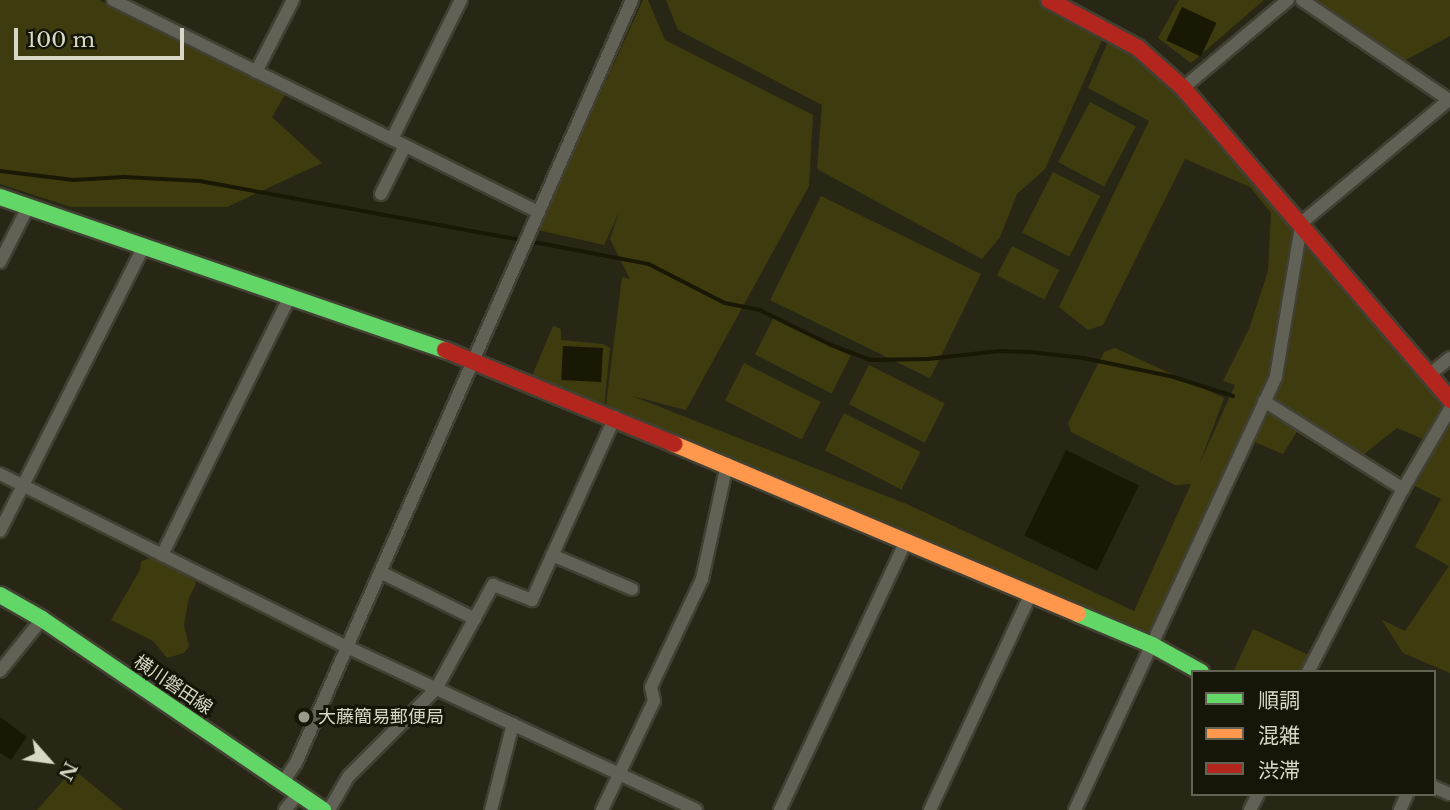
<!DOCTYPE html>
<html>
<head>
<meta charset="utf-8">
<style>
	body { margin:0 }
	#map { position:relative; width:1450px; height:810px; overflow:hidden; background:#282716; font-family:"Libre Baskerville","Noto Sans JP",serif }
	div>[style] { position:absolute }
	.green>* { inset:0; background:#3e3c0f; transform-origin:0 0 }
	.water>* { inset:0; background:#191805; transform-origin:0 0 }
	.stream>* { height:3.5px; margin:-1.75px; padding:0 1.75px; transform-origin:1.75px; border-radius:1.75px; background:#191805 }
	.roads { filter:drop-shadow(2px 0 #414033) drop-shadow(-2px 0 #414033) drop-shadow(0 2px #414033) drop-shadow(0 -2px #414033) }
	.street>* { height:12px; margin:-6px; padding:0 6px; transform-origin:6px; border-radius:6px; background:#616155 }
	.fast>* { height:16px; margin:-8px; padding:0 8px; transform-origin:8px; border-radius:8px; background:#63d668 }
	.slow>* { height:16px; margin:-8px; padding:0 8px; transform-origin:8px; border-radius:8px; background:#ff974d }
	.jam>* { height:16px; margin:-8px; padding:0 8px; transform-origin:8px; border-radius:8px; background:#b3261e }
	.dots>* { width:19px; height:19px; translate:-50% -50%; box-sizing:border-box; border:4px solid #151508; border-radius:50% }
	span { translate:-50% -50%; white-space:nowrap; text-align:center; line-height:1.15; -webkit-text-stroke:6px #151508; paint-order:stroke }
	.street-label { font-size:18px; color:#d8d8c7 }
	.poi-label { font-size:18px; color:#d8d8c7 }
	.left { translate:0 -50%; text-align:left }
	.legend { position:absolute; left:1191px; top:670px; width:245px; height:126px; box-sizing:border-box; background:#151508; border:2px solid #636354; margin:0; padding:9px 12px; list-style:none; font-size:21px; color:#d8d8c7 }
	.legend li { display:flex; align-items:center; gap:14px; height:35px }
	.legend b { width:35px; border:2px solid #636354 }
	.north { position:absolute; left:14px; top:726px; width:70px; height:70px; -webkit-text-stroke:5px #151508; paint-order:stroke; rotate:118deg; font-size:19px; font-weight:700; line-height:28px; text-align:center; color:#d8d8c7 }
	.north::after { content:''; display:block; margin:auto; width:24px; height:32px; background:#d8d8c7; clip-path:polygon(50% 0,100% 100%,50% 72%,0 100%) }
	.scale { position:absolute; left:14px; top:28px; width:170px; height:32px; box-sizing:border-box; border:4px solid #d8d8c7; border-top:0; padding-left:9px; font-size:21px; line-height:24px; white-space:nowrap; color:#d8d8c7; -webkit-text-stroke:5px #151508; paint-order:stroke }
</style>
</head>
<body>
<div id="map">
	<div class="green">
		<i style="clip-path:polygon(0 0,99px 0,159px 32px,162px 25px,289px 88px,272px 117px,322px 163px,227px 207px,71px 207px,0 184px)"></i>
		<i style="clip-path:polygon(643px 0,648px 0,665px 40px,813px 115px,809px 186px,686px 410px,632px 396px,909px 505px,1134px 611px,1191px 484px,1175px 485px,1071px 432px,1068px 423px,1104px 352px,1115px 348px,1224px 398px,1199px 465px,1235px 385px,1223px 381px,1249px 329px,1268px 271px,1271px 213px,1250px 187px,1185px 159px,1103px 325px,1088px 330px,1059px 307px,1149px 121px,1088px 88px,1112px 32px,1168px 74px,1450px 399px,1450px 673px,1403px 653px,1382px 620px,1405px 631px,1449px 566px,1415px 547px,1441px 499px,1407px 482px,1430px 442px,1397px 428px,1363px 455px,1299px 423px,1300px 427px,1283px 454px,1250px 440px,1154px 641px,605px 413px,622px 277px,630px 279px,610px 239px,619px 212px,604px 245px,538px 230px)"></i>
		<i style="clip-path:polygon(666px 0,1049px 0,1107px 29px,1045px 169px,1017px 194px,1000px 237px,982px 259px,817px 169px,822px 105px,678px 30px)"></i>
		<i style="clip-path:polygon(1179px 0,1264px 0,1191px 63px,1158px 38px)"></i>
		<i style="clip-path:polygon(1314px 0,1450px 0,1450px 36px,1402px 62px)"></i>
		<i style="left:1090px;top:102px;width:52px;height:68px;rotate:28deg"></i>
		<i style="left:1053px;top:172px;width:53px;height:68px;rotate:27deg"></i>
		<i style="left:821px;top:196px;width:178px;height:116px;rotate:26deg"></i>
		<i style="left:1012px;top:246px;width:53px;height:33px;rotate:27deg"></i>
		<i style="left:774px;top:317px;width:86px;height:42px;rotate:27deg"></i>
		<i style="clip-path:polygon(553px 326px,561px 329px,561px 340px,603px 344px,610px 348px,604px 407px,532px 376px)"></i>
		<i style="left:744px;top:363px;width:86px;height:42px;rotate:27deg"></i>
		<i style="left:869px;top:365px;width:85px;height:44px;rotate:27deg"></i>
		<i style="left:844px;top:413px;width:86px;height:42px;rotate:27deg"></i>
		<i style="clip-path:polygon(150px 557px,156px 557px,192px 576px,196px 584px,189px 597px,184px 625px,189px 646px,184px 653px,167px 658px,153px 641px,111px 620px,140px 570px,141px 562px)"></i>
		<i style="clip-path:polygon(1253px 629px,1309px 655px,1301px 672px,1233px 672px)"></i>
		<i style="clip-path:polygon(73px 769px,123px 810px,37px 810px)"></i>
	</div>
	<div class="water">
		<i style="left:1182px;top:7px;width:38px;height:37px;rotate:25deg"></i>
		<i style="left:563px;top:346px;width:40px;height:34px;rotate:3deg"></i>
		<i style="left:1066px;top:450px;width:81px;height:95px;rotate:26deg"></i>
		<i style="clip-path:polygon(0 717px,27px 737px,11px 760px,0 753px)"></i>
	</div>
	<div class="stream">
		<i style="left:0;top:171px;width:74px;rotate:7deg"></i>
		<i style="left:73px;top:180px;width:51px;rotate:-3.4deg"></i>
		<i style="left:124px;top:177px;width:76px;rotate:3deg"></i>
		<i style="left:200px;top:181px;width:327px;rotate:10.4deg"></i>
		<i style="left:529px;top:241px;width:122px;rotate:10.9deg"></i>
		<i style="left:649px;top:264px;width:85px;rotate:27.2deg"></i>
		<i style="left:725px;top:303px;width:36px;rotate:11deg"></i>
		<i style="left:760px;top:310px;width:79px;rotate:26.2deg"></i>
		<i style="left:831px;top:345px;width:43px;rotate:20.6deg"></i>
		<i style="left:871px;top:360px;width:57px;rotate:-1deg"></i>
		<i style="left:928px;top:359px;width:71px;rotate:-6.4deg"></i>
		<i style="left:999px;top:351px;width:31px;rotate:2deg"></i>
		<i style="left:1030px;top:352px;width:54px;rotate:6.3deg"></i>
		<i style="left:1084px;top:358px;width:92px;rotate:11.9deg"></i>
		<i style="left:1174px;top:377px;width:62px;rotate:17.9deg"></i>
	</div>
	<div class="roads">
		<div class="street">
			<i style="left:113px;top:0;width:476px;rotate:26.5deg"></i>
			<i style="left:1302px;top:0;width:178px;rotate:34.2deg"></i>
			<i style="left:256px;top:72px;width:81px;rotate:-62.8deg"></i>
			<i style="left:1183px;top:88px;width:137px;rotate:-40deg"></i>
			<i style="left:392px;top:139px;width:155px;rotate:-63.6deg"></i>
			<i style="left:381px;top:194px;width:54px;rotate:-63.4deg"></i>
			<i style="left:1300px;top:224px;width:195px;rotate:-39.8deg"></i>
			<i style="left:0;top:262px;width:62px;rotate:-63deg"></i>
			<i style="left:1429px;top:375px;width:27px;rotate:-39deg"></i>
			<i style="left:1264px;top:401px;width:165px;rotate:32.3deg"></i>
			<i style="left:0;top:474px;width:388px;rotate:26.5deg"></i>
			<i style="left:347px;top:647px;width:385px;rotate:25deg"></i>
			<i style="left:0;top:531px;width:319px;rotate:-63.2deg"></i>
			<i style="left:162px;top:555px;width:289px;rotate:-63.7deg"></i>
			<i style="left:552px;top:555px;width:87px;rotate:23deg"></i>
			<i style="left:380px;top:572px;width:106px;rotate:26.3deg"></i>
			<i style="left:0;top:671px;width:67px;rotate:-51.1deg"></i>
			<i style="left:1308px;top:672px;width:206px;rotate:-62.6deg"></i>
			<i style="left:1403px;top:489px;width:93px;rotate:-59.6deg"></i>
			<i style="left:283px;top:782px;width:23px;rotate:-56deg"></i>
			<i style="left:296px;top:763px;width:834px;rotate:-66.23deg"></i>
			<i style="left:1434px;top:787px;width:17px;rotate:24deg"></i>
			<i style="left:285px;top:810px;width:22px;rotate:-51deg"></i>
			<i style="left:329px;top:810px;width:39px;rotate:-60deg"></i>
			<i style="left:349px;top:776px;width:123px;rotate:-45deg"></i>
			<i style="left:436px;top:689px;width:119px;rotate:-61.3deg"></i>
			<i style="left:493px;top:585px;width:42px;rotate:21deg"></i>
			<i style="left:532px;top:600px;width:201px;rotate:-65.6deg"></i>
			<i style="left:491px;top:810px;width:89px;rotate:-75.7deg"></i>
			<i style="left:602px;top:810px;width:121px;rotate:-64.5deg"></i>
			<i style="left:654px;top:701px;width:14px;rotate:-102deg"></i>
			<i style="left:651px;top:687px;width:119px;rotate:-64.7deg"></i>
			<i style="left:702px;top:579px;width:118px;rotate:-77.7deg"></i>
			<i style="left:780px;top:810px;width:297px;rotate:-64.9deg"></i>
			<i style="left:930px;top:810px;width:239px;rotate:-65deg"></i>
			<i style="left:1075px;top:810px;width:478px;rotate:-65.1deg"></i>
			<i style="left:1276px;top:376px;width:152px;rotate:-80.5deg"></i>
			<i style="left:1250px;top:810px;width:18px;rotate:-63deg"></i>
			<i style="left:1400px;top:810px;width:17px;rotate:-66deg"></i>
		</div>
		<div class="fast">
			<i style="left:0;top:197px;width:471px;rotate:19deg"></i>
			<i style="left:0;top:595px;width:48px;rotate:29.7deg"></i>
			<i style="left:42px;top:619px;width:340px;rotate:34.2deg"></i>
			<i style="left:1078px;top:614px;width:80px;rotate:22.7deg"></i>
			<i style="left:1152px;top:645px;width:56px;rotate:28.9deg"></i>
		</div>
		<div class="slow">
			<i style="left:674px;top:444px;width:438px;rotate:22.8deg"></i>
		</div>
		<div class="jam">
			<i style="left:1049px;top:0;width:101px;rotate:28.3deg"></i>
			<i style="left:1138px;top:48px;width:60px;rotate:41.6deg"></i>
			<i style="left:1183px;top:88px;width:411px;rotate:49.4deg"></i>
			<i style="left:445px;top:350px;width:248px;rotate:22.3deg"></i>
		</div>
	</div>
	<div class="dots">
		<i style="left:304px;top:717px;background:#9a9a89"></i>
	</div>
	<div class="street-label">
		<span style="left:173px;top:685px;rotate:34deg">横川磐田線</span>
	</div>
	<div class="poi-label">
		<span class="left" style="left:318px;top:717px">大藤簡易郵便局</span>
	</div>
	<ul class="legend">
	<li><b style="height:9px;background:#63d668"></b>順調</li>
	<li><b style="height:9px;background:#ff974d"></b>混雑</li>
	<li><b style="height:9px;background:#b3261e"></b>渋滞</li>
	</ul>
	<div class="north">N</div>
	<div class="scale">100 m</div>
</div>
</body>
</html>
